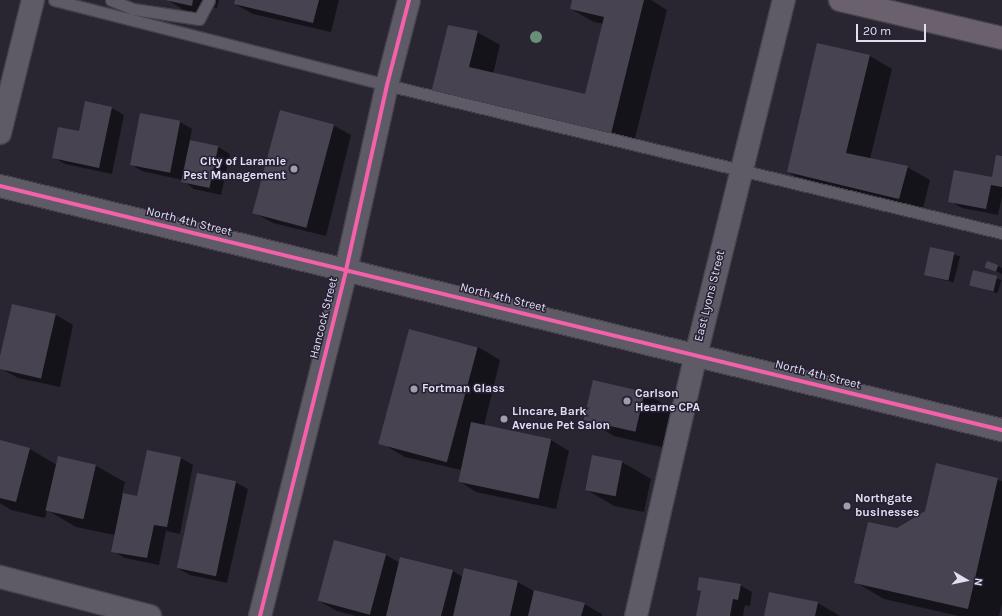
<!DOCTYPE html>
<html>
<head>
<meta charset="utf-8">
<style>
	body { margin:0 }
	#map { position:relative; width:1002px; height:616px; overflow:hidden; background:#292531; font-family:Karla,sans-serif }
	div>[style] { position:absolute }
	.shadow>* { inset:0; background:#0007; transform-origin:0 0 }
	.building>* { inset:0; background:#484351; transform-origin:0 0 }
	.roads { filter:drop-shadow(1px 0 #44414b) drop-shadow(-1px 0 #44414b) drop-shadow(0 1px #44414b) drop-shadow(0 -1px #44414b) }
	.service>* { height:11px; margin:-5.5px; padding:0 5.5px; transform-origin:5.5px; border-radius:5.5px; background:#5f5b66 }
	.minor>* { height:22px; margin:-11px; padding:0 11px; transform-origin:11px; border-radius:11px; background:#5f5b66 }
	.tertiary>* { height:22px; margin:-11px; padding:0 11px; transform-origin:11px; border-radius:11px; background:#5f5b66 }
	.primary>* { height:22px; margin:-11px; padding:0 11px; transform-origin:11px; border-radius:11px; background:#6b616c }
	.cycleway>* { height:4px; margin:-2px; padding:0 2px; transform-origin:2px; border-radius:2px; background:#f560ab }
	.trees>* { width:12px; height:12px; margin:-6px; border-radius:50%; background:#678f7a }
	.dots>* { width:11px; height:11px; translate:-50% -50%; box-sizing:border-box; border:2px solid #272036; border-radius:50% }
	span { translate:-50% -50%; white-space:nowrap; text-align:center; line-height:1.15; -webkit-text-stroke:3px #272036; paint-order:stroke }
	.poi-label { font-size:12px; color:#e2dfee; font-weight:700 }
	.right { translate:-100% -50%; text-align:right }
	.left { translate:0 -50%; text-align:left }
	.street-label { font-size:12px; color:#e2dfee }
	.north { position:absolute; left:946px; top:560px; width:40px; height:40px; -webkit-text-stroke:3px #272036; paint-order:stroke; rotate:99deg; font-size:11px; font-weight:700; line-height:16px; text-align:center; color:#e2dfee }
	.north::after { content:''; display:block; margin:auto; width:14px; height:18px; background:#e2dfee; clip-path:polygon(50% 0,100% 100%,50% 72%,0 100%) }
	.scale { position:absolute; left:856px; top:24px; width:70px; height:18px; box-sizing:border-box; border:2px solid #e2dfee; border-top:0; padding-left:5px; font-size:12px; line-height:14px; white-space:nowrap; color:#e2dfee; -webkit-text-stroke:3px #272036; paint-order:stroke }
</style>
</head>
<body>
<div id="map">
	<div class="shadow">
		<i style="clip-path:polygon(168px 0,219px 0,217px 8px,212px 7px,210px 16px,185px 11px)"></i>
		<i style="clip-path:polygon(236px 0,339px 0,331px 32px,253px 14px,235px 4px)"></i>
		<i style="clip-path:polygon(573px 0,651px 0,667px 10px,633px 146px,454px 105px,477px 32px,500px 45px,493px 74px,586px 96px,604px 24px,594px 22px,571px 9px)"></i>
		<i style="clip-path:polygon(818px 44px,870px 56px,892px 69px,870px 159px,907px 167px,930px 180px,922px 212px,810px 185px,788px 172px)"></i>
		<i style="clip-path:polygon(112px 108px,124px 115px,112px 174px,65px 164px,53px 157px)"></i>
		<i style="clip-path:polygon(141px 114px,180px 122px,192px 129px,190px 141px,218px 147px,230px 154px,221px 195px,194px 189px,182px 180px,142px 171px,130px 164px)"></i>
		<i style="clip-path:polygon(333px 125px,351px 135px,326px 236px,273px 223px,255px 213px)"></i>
		<i style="clip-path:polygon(1002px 157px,1002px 196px,998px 215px,962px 208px,950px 201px,993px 178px)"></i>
		<i style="left:931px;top:249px;width:30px;height:27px;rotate:14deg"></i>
		<i style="clip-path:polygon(998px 266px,1002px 268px,1002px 274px,986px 267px)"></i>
		<i style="left:974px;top:271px;width:29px;height:14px;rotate:18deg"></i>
		<i style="clip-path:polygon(13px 306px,56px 315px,73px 325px,60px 387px,18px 378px,0 368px)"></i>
		<i style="clip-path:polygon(478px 347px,500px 360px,484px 426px,551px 440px,569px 451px,556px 509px,476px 492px,459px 481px,461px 470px,405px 457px,383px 444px)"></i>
		<i style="clip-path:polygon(645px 393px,674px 410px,665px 448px,614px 436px,585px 419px)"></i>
		<i style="clip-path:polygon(0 441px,30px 449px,57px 465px,59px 457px,96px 466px,125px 482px,122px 494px,138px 498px,148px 451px,181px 458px,193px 465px,180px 534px,166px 531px,159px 565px,125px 558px,113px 551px,117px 527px,114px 535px,76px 527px,47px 510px,45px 518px,11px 510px,0 503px)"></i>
		<i style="clip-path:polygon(593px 456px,622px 462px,651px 479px,644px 512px,614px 506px,585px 489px)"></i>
		<i style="clip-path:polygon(936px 464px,1002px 481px,1002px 604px,999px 616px,959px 616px,884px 599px,855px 582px,897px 529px,926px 512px)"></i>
		<i style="clip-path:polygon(235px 482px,248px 489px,227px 583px,190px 575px,177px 568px)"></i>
		<i style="clip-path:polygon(386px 555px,400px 563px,453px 571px,463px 577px,465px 569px,518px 582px,535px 592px,584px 604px,602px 614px,602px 616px,356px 616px,337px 611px,319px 601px)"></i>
		<i style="clip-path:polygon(740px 585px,752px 592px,750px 606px,745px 605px,743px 616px,697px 616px,702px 592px,698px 589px)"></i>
		<i style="clip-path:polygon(818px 603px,840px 616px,765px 616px)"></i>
	</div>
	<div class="building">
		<i style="clip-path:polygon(165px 0,193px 0,192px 6px)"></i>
		<i style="clip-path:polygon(235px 0,319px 0,313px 23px,234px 4px)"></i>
		<i style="clip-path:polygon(572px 0,644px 0,611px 134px,431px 93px,448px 25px,478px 31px,469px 67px,585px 94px,604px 17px,570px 9px)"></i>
		<i style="clip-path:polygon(817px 43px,870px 55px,846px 153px,908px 166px,899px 199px,787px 172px)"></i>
		<i style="clip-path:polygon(85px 101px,112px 107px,99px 168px,52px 158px,58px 127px,79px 131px)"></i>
		<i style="left:280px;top:110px;width:56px;height:107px;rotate:15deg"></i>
		<i style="left:140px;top:113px;width:41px;height:53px;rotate:11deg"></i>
		<i style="left:190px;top:140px;width:29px;height:43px;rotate:12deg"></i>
		<i style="clip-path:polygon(996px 155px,1002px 156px,1002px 187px,991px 185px,986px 209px,948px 202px,954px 170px,992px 177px)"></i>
		<i style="left:930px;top:247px;width:25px;height:29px;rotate:12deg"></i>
		<i style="left:987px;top:261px;width:12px;height:7px;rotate:20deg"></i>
		<i style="left:973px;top:270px;width:25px;height:16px;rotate:14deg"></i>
		<i style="left:12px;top:304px;width:45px;height:66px;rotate:13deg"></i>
		<i style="left:409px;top:329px;width:71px;height:119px;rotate:15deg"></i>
		<i style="left:593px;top:380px;width:53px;height:41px;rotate:13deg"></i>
		<i style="left:471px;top:422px;width:82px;height:61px;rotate:12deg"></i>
		<i style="clip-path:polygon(0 440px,30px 448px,16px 502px,0 498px)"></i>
		<i style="clip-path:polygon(147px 450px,181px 457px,167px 527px,154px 525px,147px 558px,111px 552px,123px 493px,137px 496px)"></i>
		<i style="left:592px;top:455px;width:31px;height:36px;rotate:11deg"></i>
		<i style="left:58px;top:456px;width:39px;height:56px;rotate:13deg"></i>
		<i style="clip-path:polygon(936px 463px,998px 478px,968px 609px,854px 583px,868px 522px,897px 528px,925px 511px)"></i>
		<i style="left:197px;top:473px;width:40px;height:97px;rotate:12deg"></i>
		<i style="left:334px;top:540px;width:54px;height:63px;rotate:15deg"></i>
		<i style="clip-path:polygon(400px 557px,453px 570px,441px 616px,386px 616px)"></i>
		<i style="clip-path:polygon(464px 568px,518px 581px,510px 616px,453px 616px)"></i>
		<i style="clip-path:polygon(699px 577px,741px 584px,738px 600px,733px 599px,730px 616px,696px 616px,701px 591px,697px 590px)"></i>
		<i style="clip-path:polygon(534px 590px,585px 603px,581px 616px,528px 616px)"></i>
		<i style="clip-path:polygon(769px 592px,818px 602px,815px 616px,764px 616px)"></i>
	</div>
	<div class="roads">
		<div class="service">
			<i style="left:54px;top:0;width:344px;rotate:14.3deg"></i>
			<i style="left:387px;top:85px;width:633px;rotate:13.53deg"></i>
			<i style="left:111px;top:0;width:24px;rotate:22deg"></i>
			<i style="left:133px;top:9px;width:67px;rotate:8.6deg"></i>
			<i style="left:199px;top:19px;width:21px;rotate:-62deg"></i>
		</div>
		<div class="minor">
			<i style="left:0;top:577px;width:155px;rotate:14.6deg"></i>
			<i style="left:260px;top:616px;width:357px;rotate:-76deg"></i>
			<i style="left:346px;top:270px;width:189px;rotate:-77.5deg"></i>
			<i style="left:387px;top:85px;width:88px;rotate:-75.5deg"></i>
			<i style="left:636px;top:616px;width:268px;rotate:-77.1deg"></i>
			<i style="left:696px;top:355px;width:366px;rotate:-76.1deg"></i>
		</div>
		<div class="tertiary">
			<i style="left:0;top:133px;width:137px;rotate:-76.1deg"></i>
			<i style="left:0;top:186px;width:1031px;rotate:13.69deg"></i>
		</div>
		<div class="primary">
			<i style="left:840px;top:0;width:166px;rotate:13.2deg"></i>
		</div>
	</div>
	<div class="cycleway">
		<i style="left:0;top:186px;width:1031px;rotate:13.69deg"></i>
		<i style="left:260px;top:616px;width:357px;rotate:-76deg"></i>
		<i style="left:346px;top:270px;width:189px;rotate:-77.5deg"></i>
		<i style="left:387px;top:85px;width:88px;rotate:-75.5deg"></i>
	</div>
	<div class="trees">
		<i style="left:536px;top:37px"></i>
	</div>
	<div class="dots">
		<i style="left:294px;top:169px;background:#a19eac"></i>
		<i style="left:414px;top:389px;background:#a19eac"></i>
		<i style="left:627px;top:401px;background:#a19eac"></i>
		<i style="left:504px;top:419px;background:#a19eac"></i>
		<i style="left:847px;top:506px;background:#a19eac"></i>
	</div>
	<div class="poi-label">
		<span class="right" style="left:286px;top:169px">City of Laramie<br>Pest Management</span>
		<span class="left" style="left:422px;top:389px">Fortman Glass</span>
		<span class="left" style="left:635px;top:401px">Carlson<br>Hearne CPA</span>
		<span class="left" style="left:512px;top:419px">Lincare, Bark<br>Avenue Pet Salon</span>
		<span class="left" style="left:855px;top:506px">Northgate<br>businesses</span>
	</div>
	<div class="street-label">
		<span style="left:189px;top:222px;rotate:14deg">North 4th Street</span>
		<span style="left:710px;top:296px;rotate:-76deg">East Lyons Street</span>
		<span style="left:503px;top:298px;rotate:14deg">North 4th Street</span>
		<span style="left:324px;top:318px;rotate:-76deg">Hancock Street</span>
		<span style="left:818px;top:375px;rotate:14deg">North 4th Street</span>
	</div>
	<div class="north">N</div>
	<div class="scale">20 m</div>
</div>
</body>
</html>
